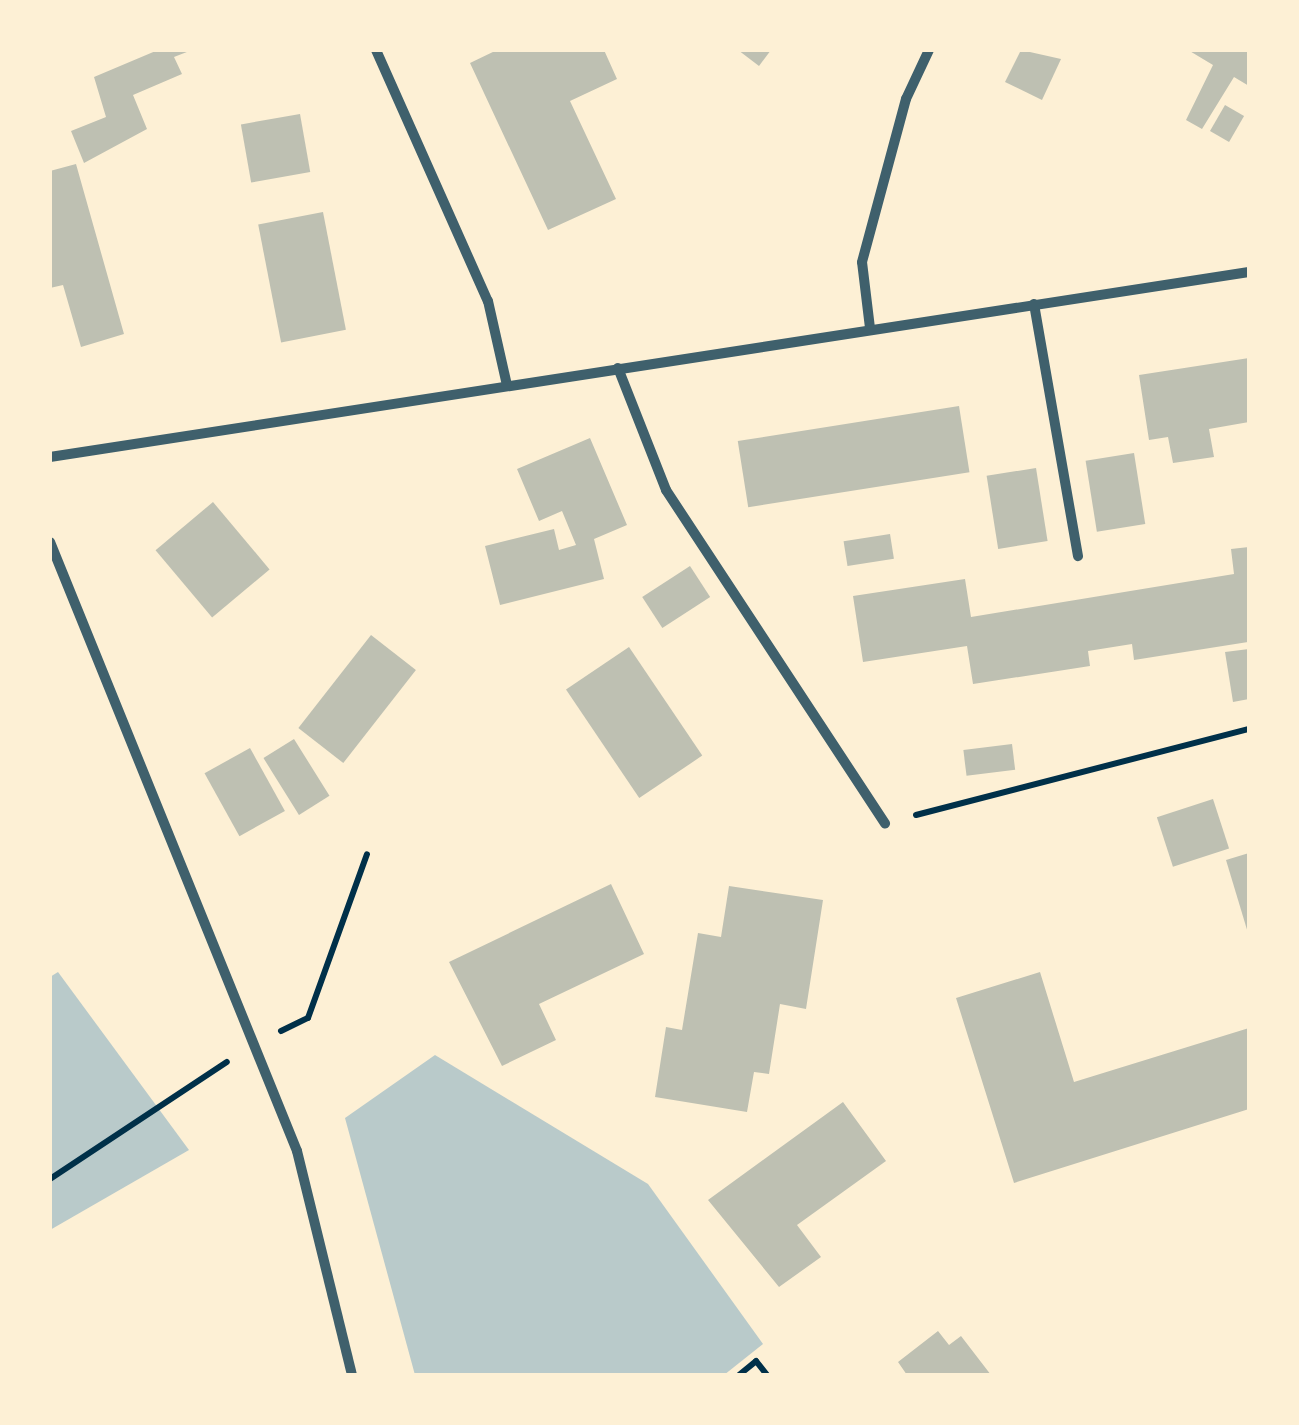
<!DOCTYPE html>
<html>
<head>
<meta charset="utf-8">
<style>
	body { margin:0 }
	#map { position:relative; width:1299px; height:1425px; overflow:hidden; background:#fdf0d5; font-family:"Fira Sans",sans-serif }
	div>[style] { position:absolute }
	.green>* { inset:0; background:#b9caca }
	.building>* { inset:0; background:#bec0b2; transform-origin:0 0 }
	.path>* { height:6px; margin:-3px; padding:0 3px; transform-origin:3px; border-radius:3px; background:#003049 }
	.minor>* { height:10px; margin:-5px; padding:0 5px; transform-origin:5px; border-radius:5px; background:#3f606c }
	span { translate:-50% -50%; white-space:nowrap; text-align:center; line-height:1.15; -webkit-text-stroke:8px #fdf0d5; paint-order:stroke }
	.frame { position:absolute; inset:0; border:52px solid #fdf0d5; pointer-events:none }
</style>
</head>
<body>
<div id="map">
	<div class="green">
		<i style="clip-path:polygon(58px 972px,189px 1150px,50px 1230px,50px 977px)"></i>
		<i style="clip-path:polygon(435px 1055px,648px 1184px,763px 1344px,724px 1375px,415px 1375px,345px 1118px)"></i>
	</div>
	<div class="building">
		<i style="clip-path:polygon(158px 50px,192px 50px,174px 57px,182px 74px,133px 95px,147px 129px,84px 163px,71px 131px,106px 117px,94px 77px)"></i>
		<i style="clip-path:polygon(497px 50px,604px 50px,617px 79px,570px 101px,616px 199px,548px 230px,470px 63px)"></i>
		<i style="clip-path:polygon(738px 50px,771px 50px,759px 66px)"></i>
		<i style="clip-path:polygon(1021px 50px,1061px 59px,1042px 100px,1005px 82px)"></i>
		<i style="clip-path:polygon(1188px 50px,1249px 50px,1249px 86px,1234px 77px,1202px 129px,1186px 120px,1213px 65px)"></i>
		<i style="left:1225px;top:105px;width:22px;height:30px;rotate:30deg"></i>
		<i style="left:300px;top:114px;width:59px;height:60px;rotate:80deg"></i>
		<i style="clip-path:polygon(76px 164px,124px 334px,81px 347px,63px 285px,50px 288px,50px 171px)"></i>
		<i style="left:323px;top:212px;width:120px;height:66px;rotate:79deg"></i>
		<i style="clip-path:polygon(1249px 358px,1249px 422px,1209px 429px,1214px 457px,1173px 463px,1168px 437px,1149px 440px,1139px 375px)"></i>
		<i style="left:959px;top:406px;width:67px;height:224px;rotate:81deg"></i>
		<i style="clip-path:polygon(590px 438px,627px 525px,594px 539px,604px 579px,500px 605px,485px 546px,554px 529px,559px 550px,576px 545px,562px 511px,539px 521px,517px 469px)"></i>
		<i style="left:1134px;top:453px;width:72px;height:49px;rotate:81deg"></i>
		<i style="left:1036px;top:468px;width:74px;height:50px;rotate:81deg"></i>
		<i style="left:213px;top:502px;width:88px;height:75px;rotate:50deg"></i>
		<i style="left:890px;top:534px;width:25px;height:47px;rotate:81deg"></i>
		<i style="clip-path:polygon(1249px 547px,1248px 642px,1134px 660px,1132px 644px,1088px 651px,1090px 666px,973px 684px,967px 646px,863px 662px,853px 596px,965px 579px,971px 617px,1234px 574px,1231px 549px)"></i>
		<i style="left:690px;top:566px;width:37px;height:57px;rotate:57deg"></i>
		<i style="left:371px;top:635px;width:57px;height:118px;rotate:38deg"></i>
		<i style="left:629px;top:647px;width:131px;height:76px;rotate:56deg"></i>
		<i style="clip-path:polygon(1249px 649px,1249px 699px,1233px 702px,1225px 652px)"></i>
		<i style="left:294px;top:739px;width:67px;height:36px;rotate:58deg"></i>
		<i style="left:1012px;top:744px;width:26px;height:49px;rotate:83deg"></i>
		<i style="left:250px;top:748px;width:72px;height:52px;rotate:61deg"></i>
		<i style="left:1213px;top:799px;width:52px;height:59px;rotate:72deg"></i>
		<i style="clip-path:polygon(1249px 853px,1249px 933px,1248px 933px,1226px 860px)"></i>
		<i style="clip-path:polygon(611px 884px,644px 954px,539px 1004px,556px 1040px,502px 1066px,449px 962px)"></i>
		<i style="clip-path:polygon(729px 886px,823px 900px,806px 1009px,780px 1004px,769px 1074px,754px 1072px,747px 1112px,655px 1097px,666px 1027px,682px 1030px,698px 933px,721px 937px)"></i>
		<i style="clip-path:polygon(1040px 972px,1074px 1082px,1249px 1028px,1249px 1109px,1014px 1183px,956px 998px)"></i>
		<i style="clip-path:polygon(843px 1102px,886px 1161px,797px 1225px,821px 1257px,779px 1287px,708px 1200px)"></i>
		<i style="clip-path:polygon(938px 1331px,949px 1345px,961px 1336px,991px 1375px,907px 1375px,898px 1362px)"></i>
	</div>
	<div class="path">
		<i style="left:916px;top:815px;width:344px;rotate:-14.5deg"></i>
		<i style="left:281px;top:1031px;width:30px;rotate:-26deg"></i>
		<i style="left:308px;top:1018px;width:174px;rotate:-70.2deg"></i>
		<i style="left:50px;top:1179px;width:212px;rotate:-33.5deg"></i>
		<i style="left:739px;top:1375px;width:22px;rotate:-39deg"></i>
		<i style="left:756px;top:1361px;width:18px;rotate:52deg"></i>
	</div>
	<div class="minor">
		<i style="left:376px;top:50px;width:275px;rotate:66deg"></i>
		<i style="left:488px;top:301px;width:86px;rotate:77.3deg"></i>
		<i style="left:1034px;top:304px;width:256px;rotate:80.1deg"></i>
		<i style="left:870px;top:328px;width:66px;rotate:-96.9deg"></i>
		<i style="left:862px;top:262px;width:169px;rotate:-74.9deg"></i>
		<i style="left:906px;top:99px;width:54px;rotate:-64.9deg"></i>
		<i style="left:618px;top:368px;width:131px;rotate:68.5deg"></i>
		<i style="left:666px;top:490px;width:399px;rotate:56.7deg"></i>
		<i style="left:50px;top:457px;width:1213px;rotate:-8.77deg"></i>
		<i style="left:50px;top:542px;width:657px;rotate:67.92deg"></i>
		<i style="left:297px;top:1151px;width:231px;rotate:76.2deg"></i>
	</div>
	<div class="frame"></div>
</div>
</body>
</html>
